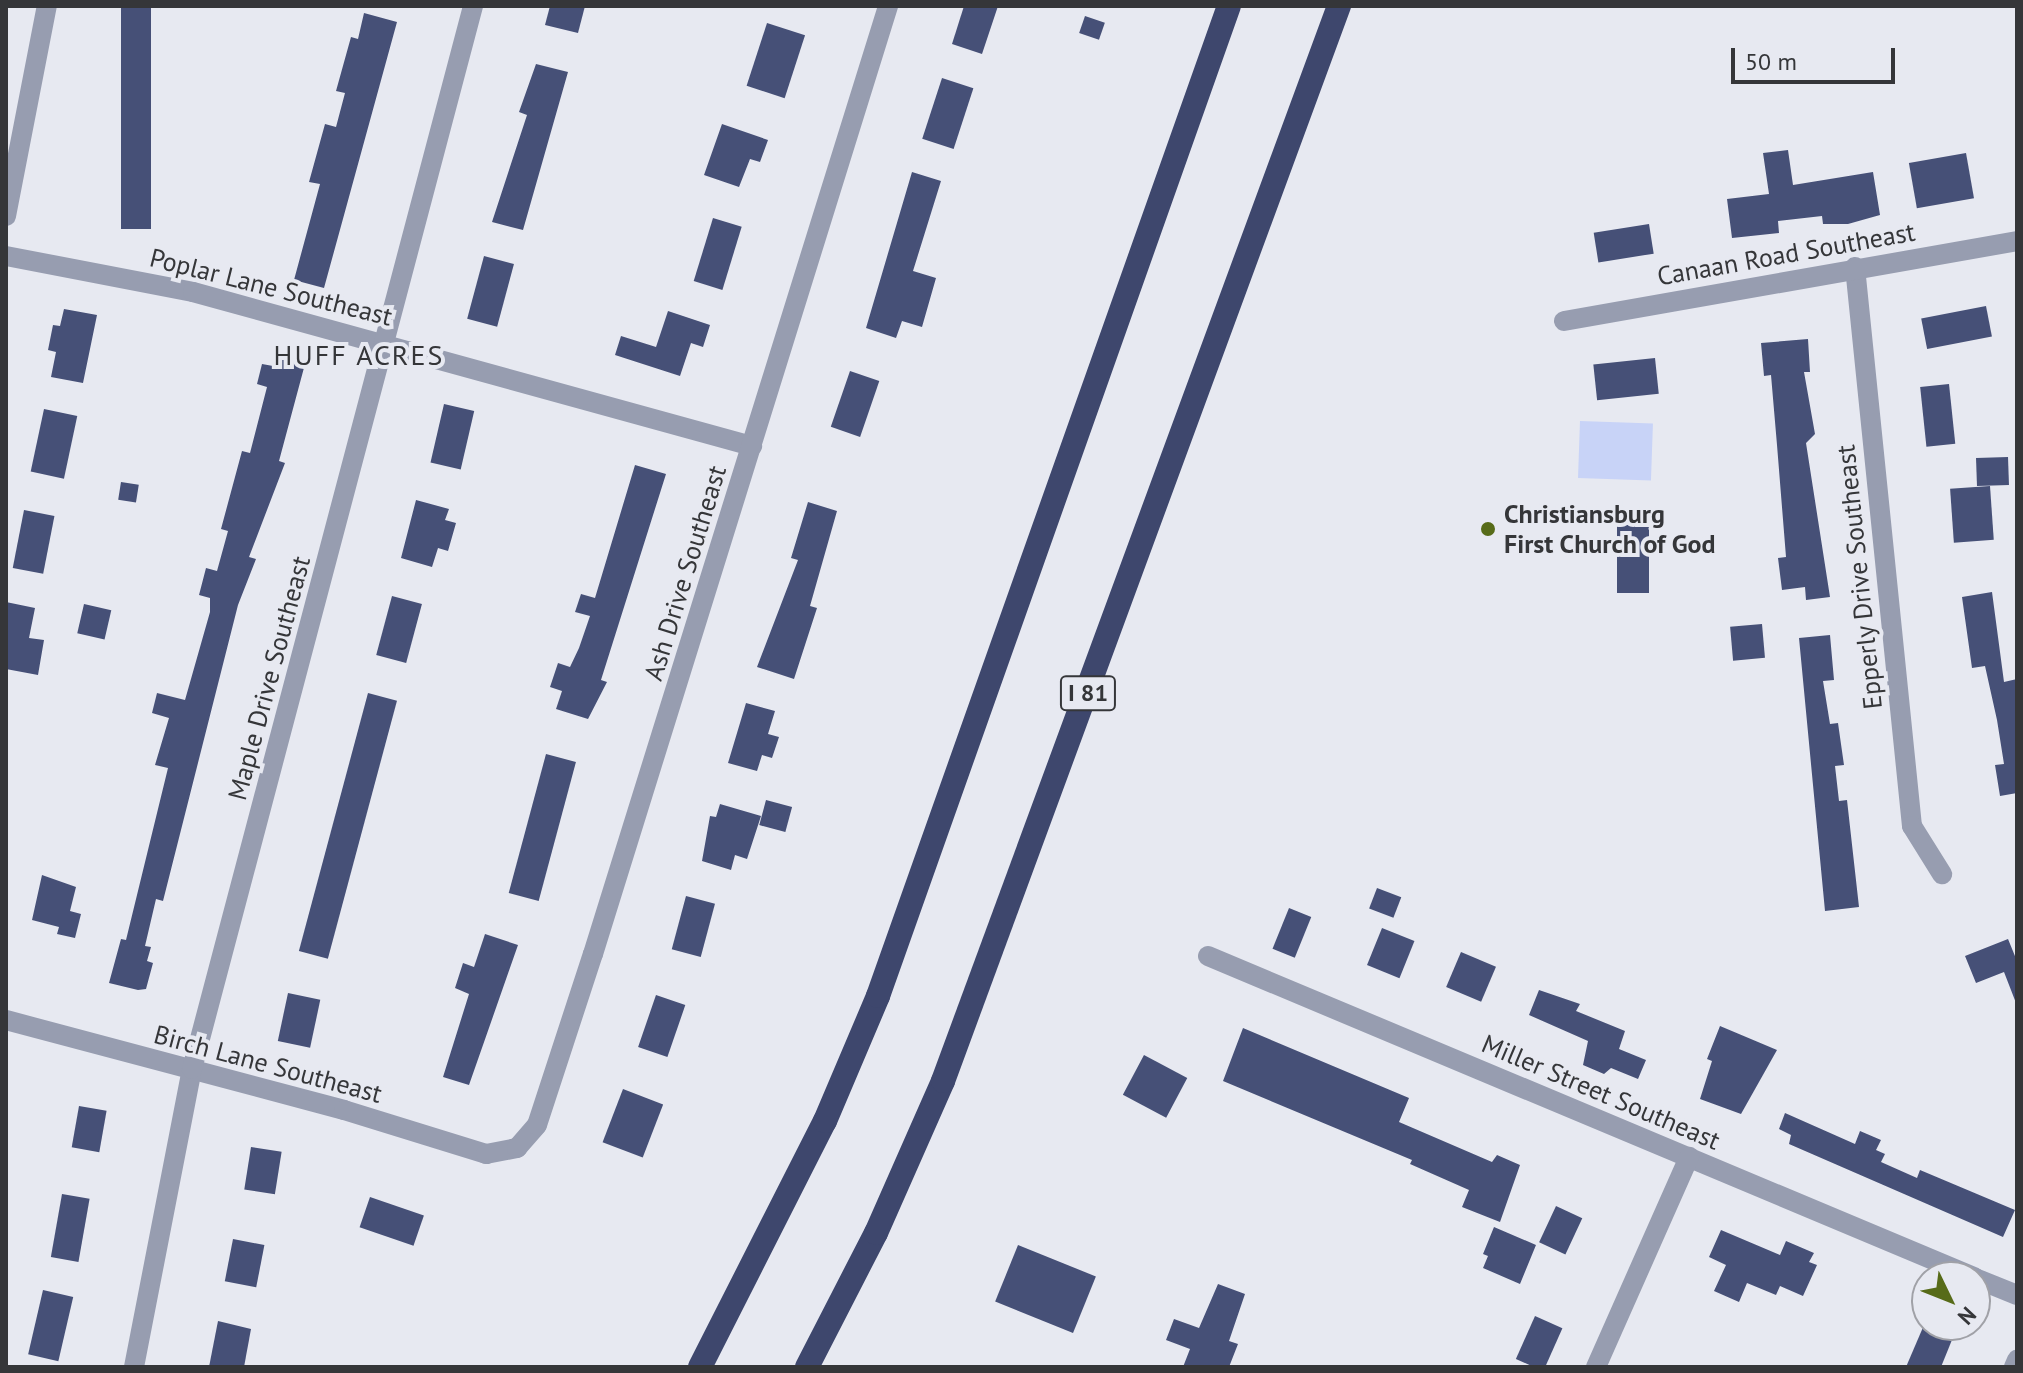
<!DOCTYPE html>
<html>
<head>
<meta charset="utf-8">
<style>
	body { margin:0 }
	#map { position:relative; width:2023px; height:1373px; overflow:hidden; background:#e7e9f1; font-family:"PT Sans",sans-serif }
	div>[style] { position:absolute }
	.green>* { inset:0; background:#c8d3f7; transform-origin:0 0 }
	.building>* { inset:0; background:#465077; transform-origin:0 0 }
	.minor>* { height:20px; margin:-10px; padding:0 10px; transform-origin:10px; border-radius:10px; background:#979db0 }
	.highway>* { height:24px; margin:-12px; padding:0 12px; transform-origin:12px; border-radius:12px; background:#3e476d }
	.dots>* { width:22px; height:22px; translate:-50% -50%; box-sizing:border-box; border:4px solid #e7e9f1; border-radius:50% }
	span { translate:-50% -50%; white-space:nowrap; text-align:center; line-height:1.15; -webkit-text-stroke:8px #e7e9f1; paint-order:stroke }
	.shield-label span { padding:2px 6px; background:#e7e9f1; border:2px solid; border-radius:6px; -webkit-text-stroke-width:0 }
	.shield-label { font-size:24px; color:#353639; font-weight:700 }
	.street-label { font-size:26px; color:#353639 }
	.poi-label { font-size:26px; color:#353639; font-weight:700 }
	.left { translate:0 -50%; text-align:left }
	.neighbourhood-label { font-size:28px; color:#353639; letter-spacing:2px }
	.frame { position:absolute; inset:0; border:8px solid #353639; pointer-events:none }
	.north { position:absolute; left:1911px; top:1261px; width:80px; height:80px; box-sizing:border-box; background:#e7e9f1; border:2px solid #a0a1a7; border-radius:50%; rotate:133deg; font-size:22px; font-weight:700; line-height:32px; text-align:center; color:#353639 }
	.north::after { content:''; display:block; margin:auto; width:28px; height:36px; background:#576b19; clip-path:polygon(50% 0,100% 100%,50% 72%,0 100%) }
	.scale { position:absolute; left:1731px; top:48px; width:164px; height:36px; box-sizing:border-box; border:4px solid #353639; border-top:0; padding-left:10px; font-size:24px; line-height:28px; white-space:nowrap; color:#353639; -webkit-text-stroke:6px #e7e9f1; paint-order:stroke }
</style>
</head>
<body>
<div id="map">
	<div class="green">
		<i style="left:1580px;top:421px;width:73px;height:57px;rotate:2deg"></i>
	</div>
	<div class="building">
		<i style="left:121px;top:6px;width:30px;height:223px"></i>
		<i style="clip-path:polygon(550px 6px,585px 6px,578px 33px,545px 25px)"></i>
		<i style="clip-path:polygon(964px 6px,998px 6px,982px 54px,952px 44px)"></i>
		<i style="clip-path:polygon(364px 13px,397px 22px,324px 288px,294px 280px,320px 184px,309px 182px,325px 124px,336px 127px,345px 93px,336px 91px,351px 37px,358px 39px)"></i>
		<i style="left:1085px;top:16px;width:21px;height:18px;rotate:19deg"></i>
		<i style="left:767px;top:23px;width:40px;height:66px;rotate:18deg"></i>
		<i style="clip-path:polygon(536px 64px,568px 72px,523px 230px,492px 222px,527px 115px,519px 112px)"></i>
		<i style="left:942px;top:78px;width:33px;height:64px;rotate:18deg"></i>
		<i style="clip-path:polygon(722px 124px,768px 140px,760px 162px,750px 159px,739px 187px,704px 175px)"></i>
		<i style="clip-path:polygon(1788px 150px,1793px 185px,1873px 172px,1880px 215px,1848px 224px,1823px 224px,1822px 216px,1778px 221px,1779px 233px,1732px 238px,1727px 199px,1769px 194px,1763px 153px)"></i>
		<i style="left:1966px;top:153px;width:46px;height:58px;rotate:80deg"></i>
		<i style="clip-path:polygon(912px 172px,941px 181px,913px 271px,936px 278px,922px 327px,902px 321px,896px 338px,866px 328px)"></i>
		<i style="left:713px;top:218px;width:30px;height:66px;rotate:17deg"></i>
		<i style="left:1649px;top:224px;width:30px;height:56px;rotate:81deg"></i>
		<i style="left:484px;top:256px;width:31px;height:65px;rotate:15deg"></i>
		<i style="left:1986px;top:306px;width:31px;height:66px;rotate:79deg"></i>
		<i style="clip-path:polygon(64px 309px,97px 315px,83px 383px,51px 377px,56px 352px,48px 350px,53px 325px,60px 326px)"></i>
		<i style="clip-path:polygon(668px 311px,710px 325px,703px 347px,691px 343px,680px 376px,615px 355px,621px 336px,656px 347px)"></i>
		<i style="clip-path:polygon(1808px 339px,1810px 372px,1804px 372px,1815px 434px,1806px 443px,1830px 597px,1806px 600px,1805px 587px,1782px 590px,1778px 558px,1786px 557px,1777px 445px,1771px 375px,1764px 376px,1761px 343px)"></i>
		<i style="clip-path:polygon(275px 356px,305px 364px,279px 461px,285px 463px,249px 557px,256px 559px,238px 605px,163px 901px,156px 899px,145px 946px,151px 947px,147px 961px,153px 963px,146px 989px,138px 990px,109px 983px,121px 939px,126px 940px,168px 768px,155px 765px,169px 718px,152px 713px,157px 693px,185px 700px,210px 612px,210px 598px,199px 595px,206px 568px,217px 571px,228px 531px,221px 529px,242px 451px,250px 453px,267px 387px,257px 384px,262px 364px,273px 366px)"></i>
		<i style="left:1655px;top:358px;width:36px;height:62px;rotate:84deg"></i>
		<i style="left:850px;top:371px;width:31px;height:59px;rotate:19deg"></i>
		<i style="left:1949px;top:384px;width:60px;height:29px;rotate:84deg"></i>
		<i style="left:444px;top:404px;width:31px;height:60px;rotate:13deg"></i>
		<i style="left:44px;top:409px;width:34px;height:64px;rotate:12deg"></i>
		<i style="left:2008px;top:457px;width:28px;height:32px;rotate:88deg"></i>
		<i style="clip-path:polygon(635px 465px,666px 474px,601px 680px,607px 682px,588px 719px,556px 709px,562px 691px,550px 687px,558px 663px,570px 667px,579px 648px,590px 616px,575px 612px,581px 594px,595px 598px)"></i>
		<i style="left:121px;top:482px;width:18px;height:18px;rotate:9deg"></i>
		<i style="left:1990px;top:486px;width:54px;height:40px;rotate:86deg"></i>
		<i style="clip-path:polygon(416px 500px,449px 509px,445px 520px,456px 523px,448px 551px,438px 548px,432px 567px,401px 558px)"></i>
		<i style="clip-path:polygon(808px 502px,837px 511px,810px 606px,817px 608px,794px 679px,757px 667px,798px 560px,791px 558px)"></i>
		<i style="left:24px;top:510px;width:31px;height:59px;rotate:11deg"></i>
		<i style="left:1617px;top:525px;width:32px;height:68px"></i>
		<i style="clip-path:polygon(1992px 592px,2004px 682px,2017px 679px,2017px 793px,2000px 796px,1995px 765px,2004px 764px,1997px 720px,1985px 666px,1972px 668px,1962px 597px)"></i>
		<i style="left:392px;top:596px;width:31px;height:61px;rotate:15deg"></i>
		<i style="clip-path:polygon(6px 602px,35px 608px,29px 638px,44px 640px,38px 675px,6px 669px)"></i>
		<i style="left:84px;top:604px;width:28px;height:30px;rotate:13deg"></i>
		<i style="left:1762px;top:624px;width:34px;height:32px;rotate:85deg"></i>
		<i style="clip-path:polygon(1830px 635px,1834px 680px,1823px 681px,1830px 724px,1838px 723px,1844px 765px,1835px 766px,1839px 801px,1847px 800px,1859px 907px,1825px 911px,1799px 638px)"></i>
		<i style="left:368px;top:693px;width:30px;height:267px;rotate:15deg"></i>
		<i style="clip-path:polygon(746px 703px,775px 711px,768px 734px,779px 737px,772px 758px,762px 755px,757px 771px,728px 763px)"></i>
		<i style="left:546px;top:754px;width:31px;height:144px;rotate:15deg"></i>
		<i style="left:766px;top:800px;width:27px;height:26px;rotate:15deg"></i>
		<i style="clip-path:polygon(720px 804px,761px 816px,747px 859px,735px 855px,731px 870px,702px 861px,710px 816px,716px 817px)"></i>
		<i style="clip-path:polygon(42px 875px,76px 887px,70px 911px,81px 914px,75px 938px,57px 934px,59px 927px,32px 920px)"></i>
		<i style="left:1377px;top:888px;width:26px;height:22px;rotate:21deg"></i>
		<i style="left:686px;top:896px;width:30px;height:55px;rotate:15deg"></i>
		<i style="left:1289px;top:908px;width:24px;height:44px;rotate:22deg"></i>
		<i style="left:1382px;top:928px;width:35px;height:40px;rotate:22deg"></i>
		<i style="clip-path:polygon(485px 934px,518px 945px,469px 1085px,443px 1077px,469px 994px,455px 988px,463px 963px,474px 967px)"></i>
		<i style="clip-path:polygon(2008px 939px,2017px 961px,2016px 1003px,2004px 972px,1976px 983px,1965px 956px)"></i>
		<i style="left:1461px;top:952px;width:38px;height:38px;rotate:23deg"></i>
		<i style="clip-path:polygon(1539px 990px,1580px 1004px,1576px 1011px,1625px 1031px,1619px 1049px,1646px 1060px,1638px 1079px,1611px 1068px,1604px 1074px,1583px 1065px,1588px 1041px,1529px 1015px)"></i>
		<i style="left:288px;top:993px;width:33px;height:49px;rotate:12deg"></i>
		<i style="left:656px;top:995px;width:31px;height:55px;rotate:19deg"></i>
		<i style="clip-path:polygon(1720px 1026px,1777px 1050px,1741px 1114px,1700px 1099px,1712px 1061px,1707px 1059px)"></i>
		<i style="clip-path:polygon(1243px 1028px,1409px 1098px,1399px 1122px,1492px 1162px,1497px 1155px,1520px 1165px,1500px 1222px,1462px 1207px,1469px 1190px,1410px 1164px,1412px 1160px,1223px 1081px)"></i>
		<i style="left:1144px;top:1055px;width:49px;height:45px;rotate:28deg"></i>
		<i style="left:623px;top:1089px;width:43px;height:57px;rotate:21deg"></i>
		<i style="left:79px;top:1106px;width:28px;height:42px;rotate:10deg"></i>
		<i style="clip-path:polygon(1785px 1113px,1855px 1144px,1860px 1131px,1881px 1140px,1876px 1150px,1885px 1154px,1881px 1162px,1917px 1178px,1920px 1170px,2015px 1210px,2003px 1237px,1789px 1144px,1791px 1135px,1779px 1129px)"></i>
		<i style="left:251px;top:1147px;width:31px;height:43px;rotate:9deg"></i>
		<i style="left:62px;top:1194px;width:28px;height:64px;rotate:10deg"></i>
		<i style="left:370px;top:1197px;width:57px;height:32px;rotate:19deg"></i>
		<i style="left:1556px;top:1206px;width:29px;height:40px;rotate:25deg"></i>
		<i style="clip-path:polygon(1494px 1227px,1536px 1245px,1520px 1284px,1483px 1268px,1488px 1256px,1483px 1254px)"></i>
		<i style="clip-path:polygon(1721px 1230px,1780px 1255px,1786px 1241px,1814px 1253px,1809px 1262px,1817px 1265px,1803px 1296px,1780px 1286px,1776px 1295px,1747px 1283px,1739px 1302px,1714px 1291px,1726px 1265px,1709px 1257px)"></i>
		<i style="left:233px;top:1239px;width:32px;height:43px;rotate:11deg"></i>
		<i style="left:1018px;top:1245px;width:84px;height:61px;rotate:22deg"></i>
		<i style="clip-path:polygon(1218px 1284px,1245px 1294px,1229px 1341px,1238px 1344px,1229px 1367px,1183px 1367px,1190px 1349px,1166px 1340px,1174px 1319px,1199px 1328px)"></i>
		<i style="left:43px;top:1290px;width:31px;height:66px;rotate:13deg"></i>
		<i style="left:1535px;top:1316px;width:30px;height:47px;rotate:24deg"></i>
		<i style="clip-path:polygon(218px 1321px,251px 1329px,244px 1367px,209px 1367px)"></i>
		<i style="clip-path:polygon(1924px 1325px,1958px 1325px,1941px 1367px,1906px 1367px)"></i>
	</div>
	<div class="minor">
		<i style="left:6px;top:216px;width:214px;rotate:-79deg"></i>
		<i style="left:6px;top:256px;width:190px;rotate:10.9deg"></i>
		<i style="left:193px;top:292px;width:580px;rotate:15.4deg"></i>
		<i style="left:1855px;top:267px;width:562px;rotate:84.18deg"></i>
		<i style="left:1912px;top:826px;width:57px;rotate:58deg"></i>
		<i style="left:1564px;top:321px;width:460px;rotate:-10deg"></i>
		<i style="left:1208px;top:956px;width:831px;rotate:22.74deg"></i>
		<i style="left:6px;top:1020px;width:350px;rotate:14.9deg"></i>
		<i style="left:344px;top:1110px;width:149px;rotate:17.2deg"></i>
		<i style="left:486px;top:1154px;width:32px;rotate:-11deg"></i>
		<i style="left:517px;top:1148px;width:30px;rotate:-49deg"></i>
		<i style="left:537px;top:1125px;width:180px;rotate:-71.9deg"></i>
		<i style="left:593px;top:954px;width:993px;rotate:-72.71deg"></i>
		<i style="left:1975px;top:1278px;width:45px;rotate:22deg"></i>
		<i style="left:134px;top:1367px;width:304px;rotate:-79deg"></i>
		<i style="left:192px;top:1069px;width:1100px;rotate:-75.19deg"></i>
		<i style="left:1596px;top:1367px;width:230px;rotate:-66.1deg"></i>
		<i style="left:2014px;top:1367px;width:8px;rotate:-67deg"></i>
	</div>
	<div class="highway">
		<i style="left:700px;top:1367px;width:276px;rotate:-63.1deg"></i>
		<i style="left:825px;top:1121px;width:136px;rotate:-67deg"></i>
		<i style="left:878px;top:996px;width:1050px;rotate:-70.48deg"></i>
		<i style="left:807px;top:1367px;width:151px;rotate:-62.8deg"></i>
		<i style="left:876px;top:1233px;width:166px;rotate:-66.2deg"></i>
		<i style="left:943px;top:1081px;width:1146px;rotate:-69.78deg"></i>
	</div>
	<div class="dots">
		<i style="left:1488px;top:529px;background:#576b19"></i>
	</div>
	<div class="shield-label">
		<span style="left:1088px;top:693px">I 81</span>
	</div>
	<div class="street-label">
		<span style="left:1786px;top:254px;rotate:-10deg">Canaan Road Southeast</span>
		<span style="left:271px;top:287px;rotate:14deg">Poplar Lane Southeast</span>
		<span style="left:685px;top:573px;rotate:-73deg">Ash Drive Southeast</span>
		<span style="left:1859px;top:577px;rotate:-96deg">Epperly Drive Southeast</span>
		<span style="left:269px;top:678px;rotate:-75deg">Maple Drive Southeast</span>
		<span style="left:268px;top:1064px;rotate:15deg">Birch Lane Southeast</span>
		<span style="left:1601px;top:1092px;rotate:23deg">Miller Street Southeast</span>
	</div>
	<div class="poi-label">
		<span class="left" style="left:1504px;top:529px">Christiansburg<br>First Church of God</span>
	</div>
	<div class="neighbourhood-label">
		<span style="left:359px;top:355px">HUFF ACRES</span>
	</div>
	<div class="frame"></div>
	<div class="north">N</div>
	<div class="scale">50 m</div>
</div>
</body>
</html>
